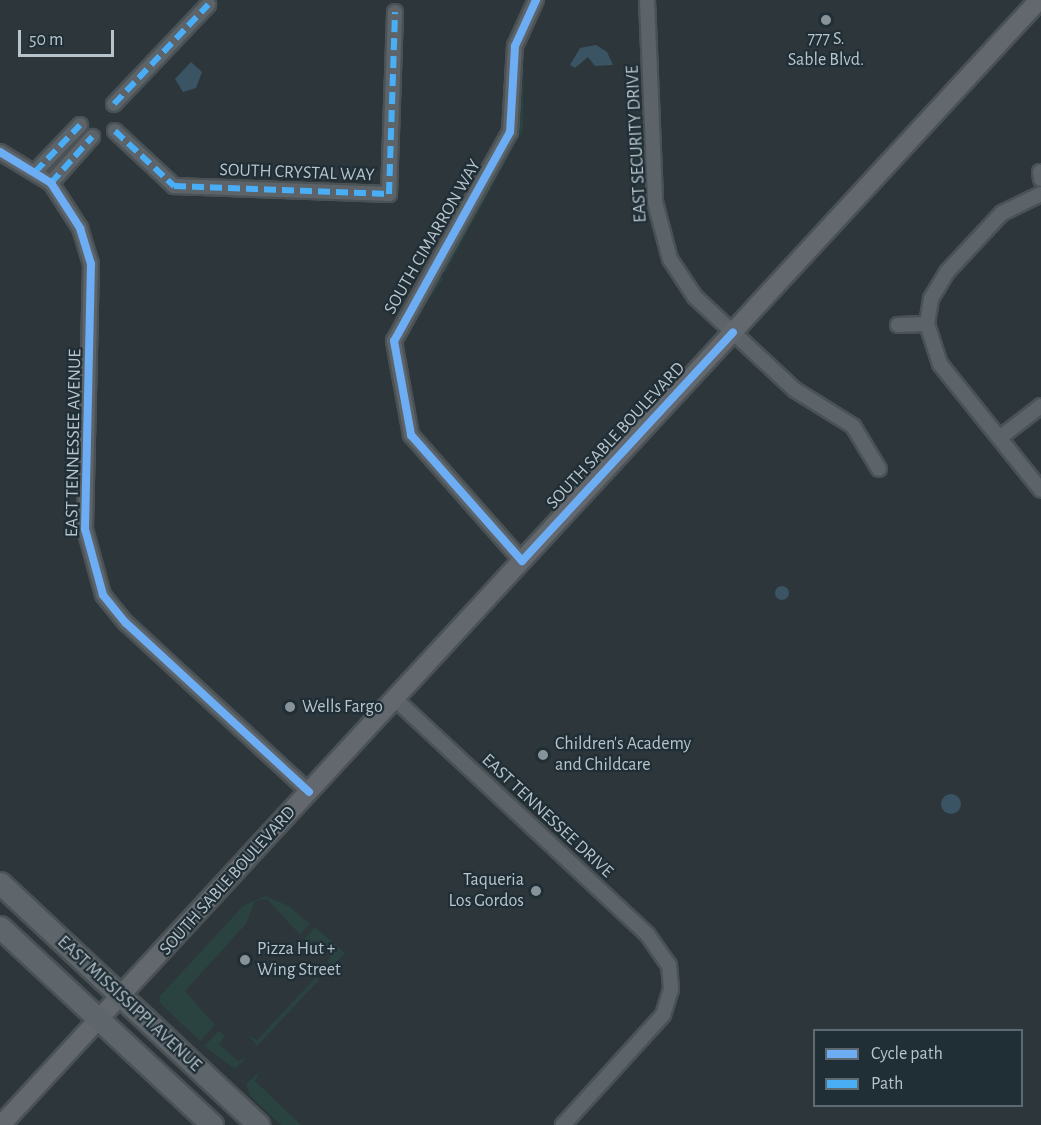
<!DOCTYPE html>
<html>
<head>
<meta charset="utf-8">
<style>
	body { margin:0 }
	#map { position:relative; width:1041px; height:1125px; overflow:hidden; background:#2d363b; font-family:"Alegreya Sans",sans-serif }
	div>[style] { position:absolute }
	.green>* { inset:0; background:#2a4240 }
	.water>* { inset:0; background:#3a5464 }
	.round { border-radius:50% }
	.roads { filter:drop-shadow(2px 0 #4b5255) drop-shadow(-2px 0 #4b5255) drop-shadow(0 2px #4b5255) drop-shadow(0 -2px #4b5255) }
	.street>* { height:14px; margin:-7px; padding:0 7px; transform-origin:7px; border-radius:7px; background:#5d6469 }
	.secondary>* { height:18px; margin:-9px; padding:0 9px; transform-origin:9px; border-radius:9px; background:#62686d }
	.primary>* { height:21px; margin:-10.5px; padding:0 10.5px; transform-origin:10.5px; border-radius:10.5px; background:#5f666b }
	.quiet>* { height:6px; margin-top:-3px; transform-origin:0; background:repeating-linear-gradient(90deg,#49aef6 0 12px,transparent 0 18px) }
	.cycleway>* { height:8px; margin:-4px; padding:0 4px; transform-origin:4px; border-radius:4px; background:#6dadf4 }
	.dots>* { width:16px; height:16px; translate:-50% -50%; box-sizing:border-box; border:3px solid #202e36; border-radius:50% }
	span { translate:-50% -50%; white-space:nowrap; text-align:center; line-height:1.15; -webkit-text-stroke:4.5px #202e36; paint-order:stroke }
	.poi-label { font-size:18px; color:#b8c4cb }
	.left { translate:0 -50%; text-align:left }
	.right { translate:-100% -50%; text-align:right }
	.street-label { font-size:18px; color:#b8c4cb }
	.legend { position:absolute; left:813px; top:1029px; width:210px; height:78px; box-sizing:border-box; background:#202e36; border:2px solid #5d6a72; margin:0; padding:8px 10px; list-style:none; font-size:18px; color:#b8c4cb }
	.legend li { display:flex; align-items:center; gap:12px; height:30px }
	.legend b { width:30px; border:2px solid #5d6a72 }
	.scale { position:absolute; left:18px; top:30px; width:96px; height:27px; box-sizing:border-box; border:3px solid #b8c4cb; border-top:0; padding-left:8px; font-size:18px; line-height:21px; white-space:nowrap; color:#b8c4cb; -webkit-text-stroke:4px #202e36; paint-order:stroke }
</style>
</head>
<body>
<div id="map">
	<div class="green">
		<i style="clip-path:polygon(524px 65px,523px 130px,445px 273px,438px 269px,518px 133px)"></i>
		<i style="clip-path:polygon(436px 273px,444px 278px,412px 323px,435px 281px)"></i>
		<i style="clip-path:polygon(265px 896px,289px 906px,310px 924px,300px 935px,267px 899px,255px 901px,246px 924px,185px 991px,215px 1025px,200px 1041px,160px 1003px,160px 996px,243px 906px)"></i>
		<i style="clip-path:polygon(315px 927px,345px 953px,332px 966px,327px 962px,331px 955px,316px 940px,306px 945px,305px 938px)"></i>
		<i style="clip-path:polygon(309px 970px,319px 980px,257px 1046px,248px 1035px,257px 1040px,315px 978px)"></i>
		<i style="clip-path:polygon(219px 1031px,225px 1036px,219px 1044px,238px 1061px,246px 1058px,235px 1069px,204px 1046px)"></i>
		<i style="clip-path:polygon(260px 1071px,255px 1081px,301px 1125px,281px 1125px,250px 1096px,246px 1084px)"></i>
	</div>
	<div class="water">
		<i style="clip-path:polygon(596px 45px,607px 52px,613px 65px,595px 66px,588px 57px,575px 68px,570px 65px,580px 48px)"></i>
		<i style="clip-path:polygon(191px 62px,202px 72px,196px 88px,183px 92px,175px 79px)"></i>
		<i class="round" style="left:775px;top:586px;width:14px;height:14px"></i>
		<i class="round" style="left:941px;top:794px;width:20px;height:20px"></i>
	</div>
	<div class="roads">
		<div class="street">
			<i style="left:647px;top:0;width:202px;rotate:87.7deg"></i>
			<i style="left:655px;top:202px;width:59px;rotate:75.3deg"></i>
			<i style="left:670px;top:259px;width:45px;rotate:56.7deg"></i>
			<i style="left:695px;top:297px;width:137px;rotate:42.9deg"></i>
			<i style="left:795px;top:390px;width:68px;rotate:31.8deg"></i>
			<i style="left:853px;top:426px;width:50px;rotate:58.8deg"></i>
			<i style="left:114px;top:104px;width:137px;rotate:-46.5deg"></i>
			<i style="left:115px;top:131px;width:81px;rotate:43deg"></i>
			<i style="left:174px;top:186px;width:215px;rotate:2.1deg"></i>
			<i style="left:389px;top:194px;width:182px;rotate:-88.1deg"></i>
			<i style="left:0;top:152px;width:60px;rotate:31.3deg"></i>
			<i style="left:51px;top:183px;width:54px;rotate:57.2deg"></i>
			<i style="left:80px;top:228px;width:38px;rotate:73deg"></i>
			<i style="left:91px;top:264px;width:265px;rotate:91.3deg"></i>
			<i style="left:85px;top:529px;width:68px;rotate:74.7deg"></i>
			<i style="left:103px;top:595px;width:36px;rotate:51deg"></i>
			<i style="left:126px;top:623px;width:249px;rotate:42.7deg"></i>
			<i style="left:35px;top:172px;width:65px;rotate:-46.2deg"></i>
			<i style="left:1040px;top:172px;width:7px;rotate:82deg"></i>
			<i style="left:51px;top:183px;width:62px;rotate:-48.3deg"></i>
			<i style="left:1041px;top:194px;width:43px;rotate:154deg"></i>
			<i style="left:1002px;top:213px;width:81px;rotate:133deg"></i>
			<i style="left:947px;top:272px;width:31px;rotate:121deg"></i>
			<i style="left:931px;top:299px;width:25px;rotate:99deg"></i>
			<i style="left:927px;top:324px;width:42px;rotate:72deg"></i>
			<i style="left:940px;top:364px;width:161px;rotate:51.3deg"></i>
			<i style="left:898px;top:325px;width:29px;rotate:-2deg"></i>
			<i style="left:1002px;top:436px;width:49px;rotate:-37.6deg"></i>
			<i style="left:522px;top:561px;width:168px;rotate:-131.4deg"></i>
			<i style="left:411px;top:435px;width:96px;rotate:-100.3deg"></i>
			<i style="left:394px;top:341px;width:239px;rotate:-61deg"></i>
			<i style="left:510px;top:132px;width:86px;rotate:-86.7deg"></i>
			<i style="left:515px;top:46px;width:51px;rotate:-65.5deg"></i>
			<i style="left:395px;top:699px;width:345px;rotate:43deg"></i>
			<i style="left:647px;top:934px;width:38px;rotate:55deg"></i>
			<i style="left:669px;top:965px;width:24px;rotate:85deg"></i>
			<i style="left:671px;top:989px;width:27px;rotate:107deg"></i>
			<i style="left:663px;top:1015px;width:149px;rotate:132.3deg"></i>
		</div>
		<div class="secondary">
			<i style="left:1px;top:1125px;width:1531px;rotate:-47.3deg"></i>
		</div>
		<div class="primary">
			<i style="left:0;top:883px;width:354px;rotate:43.1deg"></i>
			<i style="left:0;top:927px;width:290px;rotate:43deg"></i>
		</div>
	</div>
	<div class="quiet">
		<i style="left:114px;top:104px;width:137px;rotate:-46.5deg"></i>
		<i style="left:115px;top:131px;width:81px;rotate:43deg"></i>
		<i style="left:174px;top:186px;width:215px;rotate:2.1deg"></i>
		<i style="left:389px;top:194px;width:182px;rotate:-88.1deg"></i>
		<i style="left:35px;top:172px;width:65px;rotate:-46.2deg"></i>
		<i style="left:51px;top:183px;width:62px;rotate:-48.3deg"></i>
	</div>
	<div class="cycleway">
		<i style="left:536px;top:0;width:51px;rotate:114.5deg"></i>
		<i style="left:515px;top:46px;width:86px;rotate:93.3deg"></i>
		<i style="left:510px;top:132px;width:239px;rotate:119deg"></i>
		<i style="left:394px;top:341px;width:96px;rotate:79.7deg"></i>
		<i style="left:411px;top:435px;width:168px;rotate:48.6deg"></i>
		<i style="left:522px;top:561px;width:311px;rotate:-47.3deg"></i>
		<i style="left:0;top:152px;width:60px;rotate:31.3deg"></i>
		<i style="left:51px;top:183px;width:54px;rotate:57.2deg"></i>
		<i style="left:80px;top:228px;width:38px;rotate:73deg"></i>
		<i style="left:91px;top:264px;width:265px;rotate:91.3deg"></i>
		<i style="left:85px;top:529px;width:68px;rotate:74.7deg"></i>
		<i style="left:103px;top:595px;width:36px;rotate:51deg"></i>
		<i style="left:126px;top:623px;width:249px;rotate:42.7deg"></i>
	</div>
	<div class="dots">
		<i style="left:826px;top:20px;background:#879299"></i>
		<i style="left:290px;top:707px;background:#879299"></i>
		<i style="left:543px;top:755px;background:#879299"></i>
		<i style="left:536px;top:891px;background:#879299"></i>
		<i style="left:245px;top:960px;background:#879299"></i>
	</div>
	<div class="poi-label">
		<span style="left:826px;top:50px">777 S.<br>Sable Blvd.</span>
		<span class="left" style="left:302px;top:707px">Wells Fargo</span>
		<span class="left" style="left:555px;top:755px">Children's Academy<br>and Childcare</span>
		<span class="right" style="left:524px;top:891px">Taqueria<br>Los Gordos</span>
		<span class="left" style="left:257px;top:960px">Pizza Hut +<br>Wing Street</span>
	</div>
	<div class="street-label">
		<span style="left:637px;top:144px;rotate:-93deg">EAST SECURITY DRIVE</span>
		<span style="left:297px;top:173px;rotate:2deg">SOUTH CRYSTAL WAY</span>
		<span style="left:433px;top:237px;rotate:-60deg">SOUTH CIMARRON WAY</span>
		<span style="left:616px;top:436px;rotate:-47deg">SOUTH SABLE BOULEVARD</span>
		<span style="left:74px;top:443px;rotate:-89deg">EAST TENNESSEE AVENUE</span>
		<span style="left:547px;top:816px;rotate:43deg">EAST TENNESSEE DRIVE</span>
		<span style="left:228px;top:881px;rotate:-48deg">SOUTH SABLE BOULEVARD</span>
		<span style="left:129px;top:1004px;rotate:43deg">EAST MISSISSIPPI AVENUE</span>
	</div>
	<ul class="legend">
	<li><b style="height:8px;background:#6dadf4"></b>Cycle path</li>
	<li><b style="height:8px;background:#49aef6"></b>Path</li>
	</ul>
	<div class="scale">50 m</div>
</div>
</body>
</html>
